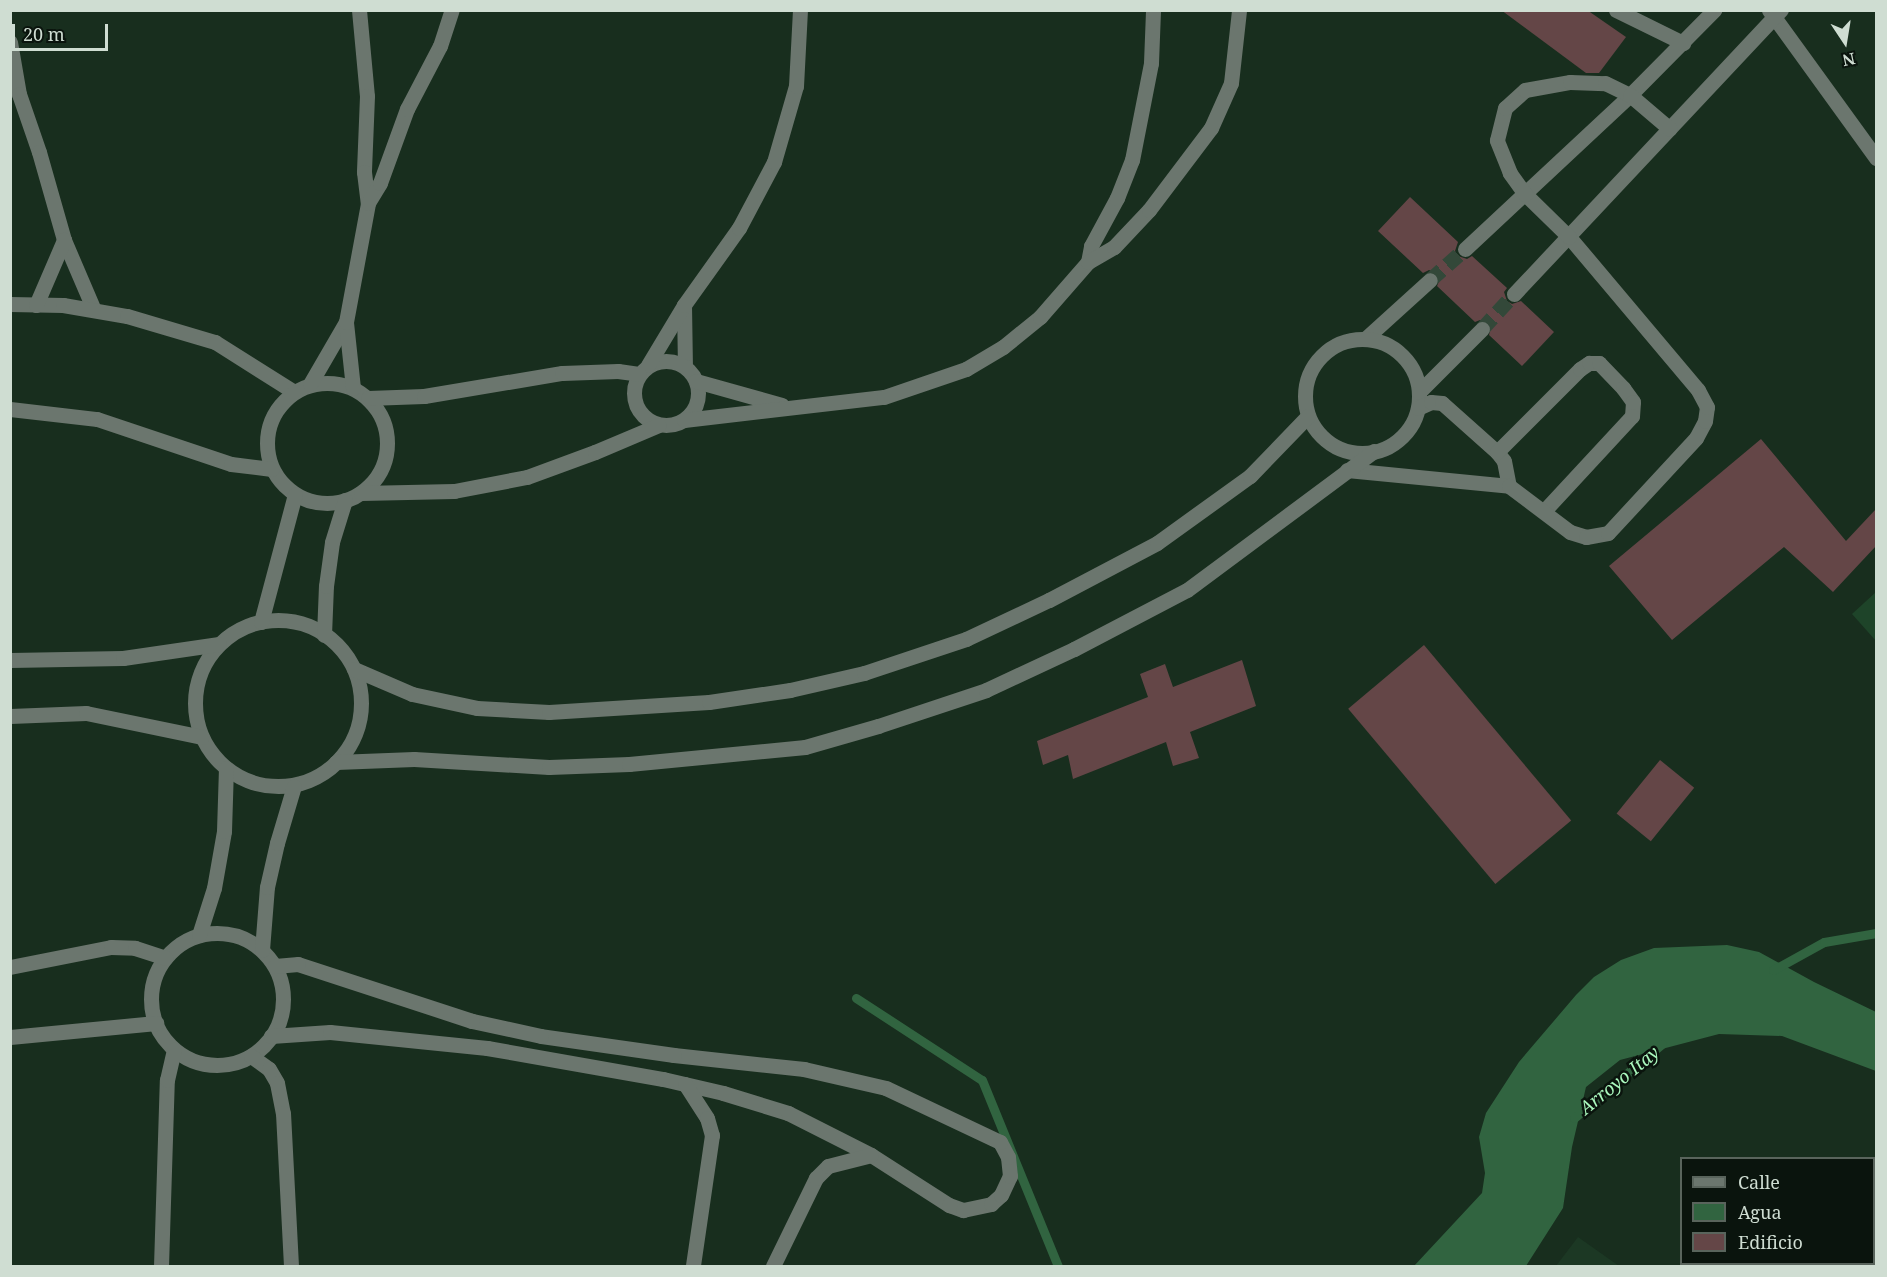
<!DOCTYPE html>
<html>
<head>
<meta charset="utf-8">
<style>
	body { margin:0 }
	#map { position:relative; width:1887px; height:1277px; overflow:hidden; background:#182e1e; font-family:"Noto Serif",serif }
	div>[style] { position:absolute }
	.built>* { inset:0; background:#1c3824 }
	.green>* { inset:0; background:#1e4429 }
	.water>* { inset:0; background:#316440 }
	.stream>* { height:9px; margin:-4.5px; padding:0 4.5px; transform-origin:4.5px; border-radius:4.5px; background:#316440 }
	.building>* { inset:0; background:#644647; transform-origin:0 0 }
	.minor-tunnel>* { height:15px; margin-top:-7.5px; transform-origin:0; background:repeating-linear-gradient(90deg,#334839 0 15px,transparent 0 23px) }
	.minor>* { height:15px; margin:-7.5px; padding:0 7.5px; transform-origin:7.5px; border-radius:7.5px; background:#6b766e }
	.minor>.ring { margin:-7.5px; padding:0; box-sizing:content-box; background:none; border:15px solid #6b766e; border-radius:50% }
	span { translate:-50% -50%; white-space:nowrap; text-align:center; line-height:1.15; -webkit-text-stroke:5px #0a140d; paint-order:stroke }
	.water-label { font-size:18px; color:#aaf7bd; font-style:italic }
	.frame { position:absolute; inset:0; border:12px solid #cfddd2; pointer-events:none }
	.legend { position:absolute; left:1680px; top:1157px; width:195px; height:108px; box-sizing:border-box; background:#0a140d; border:2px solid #59645c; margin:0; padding:8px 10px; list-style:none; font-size:18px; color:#cfddd2 }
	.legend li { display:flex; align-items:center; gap:12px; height:30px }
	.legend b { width:30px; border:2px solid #59645c }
	.north { position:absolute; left:1815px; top:12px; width:60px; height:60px; -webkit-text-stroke:4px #0a140d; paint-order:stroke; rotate:168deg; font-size:16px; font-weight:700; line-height:24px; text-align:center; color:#cfddd2 }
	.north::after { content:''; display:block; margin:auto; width:21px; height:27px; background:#cfddd2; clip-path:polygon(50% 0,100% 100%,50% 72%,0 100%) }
	.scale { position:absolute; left:12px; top:24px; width:96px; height:27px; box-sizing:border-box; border:3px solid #cfddd2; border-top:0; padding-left:8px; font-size:18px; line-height:21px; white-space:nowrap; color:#cfddd2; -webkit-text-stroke:4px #0a140d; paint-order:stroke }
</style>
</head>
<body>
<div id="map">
	<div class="built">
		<i style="clip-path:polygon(1578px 1237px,1619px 1266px,1556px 1266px)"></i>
	</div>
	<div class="green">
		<i style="clip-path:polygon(1876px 592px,1876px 641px,1852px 614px)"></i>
	</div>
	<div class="water">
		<i style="clip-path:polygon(1727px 945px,1759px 952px,1814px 982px,1876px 1012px,1876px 1071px,1782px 1036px,1719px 1034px,1620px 1060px,1586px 1087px,1572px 1147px,1563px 1208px,1526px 1266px,1414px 1266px,1482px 1193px,1485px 1173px,1479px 1137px,1486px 1113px,1519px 1062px,1576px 995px,1594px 977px,1621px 960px,1654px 948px)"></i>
	</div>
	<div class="stream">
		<i style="left:1773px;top:970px;width:58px;rotate:-28.8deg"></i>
		<i style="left:1824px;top:942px;width:53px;rotate:-9.8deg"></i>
		<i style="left:856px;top:998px;width:150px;rotate:33.1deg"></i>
		<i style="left:982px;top:1080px;width:201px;rotate:67.8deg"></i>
		<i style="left:1574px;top:1118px;width:115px;rotate:-40.1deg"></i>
	</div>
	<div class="building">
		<i style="clip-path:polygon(1501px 10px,1587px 10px,1626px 37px,1599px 73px,1586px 73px)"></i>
		<i style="clip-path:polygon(1410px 197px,1458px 242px,1455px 251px,1458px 256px,1467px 259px,1472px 256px,1507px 288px,1504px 292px,1507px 301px,1512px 304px,1521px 301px,1554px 332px,1522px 366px,1489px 335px,1491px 327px,1488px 322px,1480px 320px,1475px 322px,1437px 286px,1440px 279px,1437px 273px,1429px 270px,1423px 273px,1378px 231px)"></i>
		<i style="clip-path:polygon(1761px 439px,1846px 541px,1876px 509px,1876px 546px,1833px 592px,1784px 547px,1672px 640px,1609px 566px)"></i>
		<i style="left:1424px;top:645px;width:229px;height:99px;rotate:50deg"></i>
		<i style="clip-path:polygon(1242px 660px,1256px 706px,1190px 732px,1199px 758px,1173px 766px,1166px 742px,1073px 779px,1068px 755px,1043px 765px,1037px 741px,1148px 697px,1140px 674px,1165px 664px,1173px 687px)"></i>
		<i style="left:1660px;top:760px;width:44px;height:69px;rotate:39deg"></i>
	</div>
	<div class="minor-tunnel">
		<i style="left:1430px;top:280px;width:47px;rotate:-41.5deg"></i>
		<i style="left:1482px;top:329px;width:47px;rotate:-47.6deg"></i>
	</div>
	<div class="minor">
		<i style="left:359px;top:10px;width:86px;rotate:84.7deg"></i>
		<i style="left:367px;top:96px;width:76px;rotate:92.3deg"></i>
		<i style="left:364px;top:172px;width:31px;rotate:83deg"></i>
		<i style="left:1616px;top:10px;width:75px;rotate:26.2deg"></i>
		<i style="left:1769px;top:10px;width:183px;rotate:54.1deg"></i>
		<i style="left:10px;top:42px;width:53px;rotate:80.2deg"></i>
		<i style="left:19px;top:94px;width:61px;rotate:71deg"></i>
		<i style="left:39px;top:152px;width:91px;rotate:74.1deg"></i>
		<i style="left:64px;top:240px;width:76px;rotate:66.8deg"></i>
		<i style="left:1465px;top:249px;width:226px;rotate:-43deg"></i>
		<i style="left:1630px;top:95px;width:120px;rotate:-45.3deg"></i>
		<i style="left:1088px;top:262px;width:16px;rotate:-79deg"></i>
		<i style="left:1091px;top:246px;width:55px;rotate:-61.6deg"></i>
		<i style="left:1117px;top:198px;width:41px;rotate:-68.5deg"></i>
		<i style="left:1132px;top:160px;width:99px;rotate:-78.9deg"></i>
		<i style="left:1151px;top:63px;width:53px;rotate:-87.8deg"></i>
		<i style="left:1514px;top:294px;width:390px;rotate:-46.8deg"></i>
		<i style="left:10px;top:304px;width:53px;rotate:1.1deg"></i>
		<i style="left:63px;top:305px;width:65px;rotate:9.8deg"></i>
		<i style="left:127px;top:316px;width:92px;rotate:16.5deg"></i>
		<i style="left:215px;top:342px;width:93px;rotate:32.3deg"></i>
		<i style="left:36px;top:305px;width:71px;rotate:-66.7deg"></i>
		<i style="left:684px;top:305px;width:61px;rotate:89.1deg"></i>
		<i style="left:1366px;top:338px;width:86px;rotate:-42.2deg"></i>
		<i class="ring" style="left:1305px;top:339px;width:99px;height:99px"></i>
		<i class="ring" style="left:634px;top:361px;width:49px;height:49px"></i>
		<i style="left:648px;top:365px;width:70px;rotate:-59deg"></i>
		<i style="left:684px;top:305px;width:95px;rotate:-54.5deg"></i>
		<i style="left:739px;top:228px;width:75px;rotate:-62.1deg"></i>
		<i style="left:774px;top:162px;width:79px;rotate:-73.9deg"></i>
		<i style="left:796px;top:86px;width:76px;rotate:-87deg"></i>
		<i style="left:696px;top:381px;width:89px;rotate:15.6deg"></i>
		<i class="ring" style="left:267px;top:383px;width:105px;height:105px"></i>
		<i style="left:310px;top:384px;width:72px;rotate:-59.9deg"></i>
		<i style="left:353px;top:388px;width:66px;rotate:-96.1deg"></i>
		<i style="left:346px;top:322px;width:121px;rotate:-79.5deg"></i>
		<i style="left:368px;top:203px;width:23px;rotate:-59deg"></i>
		<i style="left:380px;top:183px;width:79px;rotate:-70deg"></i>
		<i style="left:407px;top:109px;width:71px;rotate:-62.4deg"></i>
		<i style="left:440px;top:46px;width:38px;rotate:-72deg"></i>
		<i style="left:1419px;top:392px;width:89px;rotate:-45deg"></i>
		<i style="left:368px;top:398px;width:56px;rotate:-2deg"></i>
		<i style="left:424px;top:396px;width:140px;rotate:-9.5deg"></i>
		<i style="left:562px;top:373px;width:56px;rotate:-2deg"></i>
		<i style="left:618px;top:371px;width:21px;rotate:8deg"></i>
		<i style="left:1418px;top:408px;width:14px;rotate:-25deg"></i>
		<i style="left:1431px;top:402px;width:11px;rotate:5deg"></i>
		<i style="left:1442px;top:403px;width:74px;rotate:41.7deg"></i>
		<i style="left:1497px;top:452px;width:11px;rotate:52deg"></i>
		<i style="left:1504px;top:461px;width:25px;rotate:79deg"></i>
		<i style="left:10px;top:409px;width:88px;rotate:6.6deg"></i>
		<i style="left:97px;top:419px;width:141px;rotate:18.6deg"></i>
		<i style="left:231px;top:464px;width:41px;rotate:7deg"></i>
		<i style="left:684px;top:420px;width:201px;rotate:-6.6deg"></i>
		<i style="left:884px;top:397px;width:87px;rotate:-18.9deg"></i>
		<i style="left:966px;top:369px;width:43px;rotate:-30.7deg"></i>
		<i style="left:1003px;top:347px;width:48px;rotate:-39deg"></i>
		<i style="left:1040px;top:317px;width:73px;rotate:-48.9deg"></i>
		<i style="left:1088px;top:262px;width:30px;rotate:-30deg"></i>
		<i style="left:1114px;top:247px;width:51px;rotate:-46.6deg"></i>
		<i style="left:1149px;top:210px;width:103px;rotate:-52.9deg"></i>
		<i style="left:1211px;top:128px;width:49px;rotate:-66deg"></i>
		<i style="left:1231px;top:83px;width:73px;rotate:-83.7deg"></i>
		<i style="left:1497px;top:452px;width:117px;rotate:-45deg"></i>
		<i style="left:1580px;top:369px;width:11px;rotate:-34deg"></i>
		<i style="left:1589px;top:363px;width:10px"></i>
		<i style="left:1599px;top:363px;width:35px;rotate:46deg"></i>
		<i style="left:1623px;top:388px;width:17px;rotate:54deg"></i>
		<i style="left:1633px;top:402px;width:14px;rotate:94deg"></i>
		<i style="left:1632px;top:416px;width:129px;rotate:132.8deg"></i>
		<i style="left:1347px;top:470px;width:163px;rotate:5.6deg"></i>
		<i style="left:1509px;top:486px;width:76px;rotate:37deg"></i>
		<i style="left:1570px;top:532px;width:17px;rotate:17deg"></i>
		<i style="left:1586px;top:537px;width:22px;rotate:-10deg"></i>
		<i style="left:1608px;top:533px;width:129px;rotate:-47.2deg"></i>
		<i style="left:1696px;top:438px;width:19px;rotate:-62deg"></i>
		<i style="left:1705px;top:421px;width:14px;rotate:-82deg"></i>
		<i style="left:1707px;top:407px;width:19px;rotate:-118deg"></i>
		<i style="left:1698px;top:390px;width:200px;rotate:-130.1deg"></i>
		<i style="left:1569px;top:237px;width:62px;rotate:-135.7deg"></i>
		<i style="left:1525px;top:194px;width:26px;rotate:-126deg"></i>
		<i style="left:1510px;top:173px;width:35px;rotate:-112deg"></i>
		<i style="left:1497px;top:140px;width:33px;rotate:-76deg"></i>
		<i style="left:1505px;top:108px;width:27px;rotate:-42deg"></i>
		<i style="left:1525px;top:90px;width:46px;rotate:-10.1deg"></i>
		<i style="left:1570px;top:82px;width:35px;rotate:2deg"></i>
		<i style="left:1605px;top:83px;width:28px;rotate:26deg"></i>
		<i style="left:1630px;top:95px;width:52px;rotate:40.4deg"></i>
		<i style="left:361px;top:493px;width:93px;rotate:-1.2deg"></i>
		<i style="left:454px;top:491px;width:74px;rotate:-10.9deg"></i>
		<i style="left:527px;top:477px;width:72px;rotate:-20.2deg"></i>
		<i style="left:595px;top:452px;width:69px;rotate:-22.9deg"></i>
		<i class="ring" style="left:195px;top:620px;width:151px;height:151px"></i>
		<i style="left:261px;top:622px;width:132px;rotate:-75.1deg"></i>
		<i style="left:324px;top:635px;width:49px;rotate:-87.7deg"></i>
		<i style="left:326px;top:586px;width:44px;rotate:-82.2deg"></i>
		<i style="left:332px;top:542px;width:44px;rotate:-72.8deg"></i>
		<i style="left:10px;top:660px;width:113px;rotate:-1deg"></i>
		<i style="left:123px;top:658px;width:97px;rotate:-8.3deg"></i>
		<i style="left:354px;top:669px;width:63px;rotate:23.3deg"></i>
		<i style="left:412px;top:694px;width:66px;rotate:12.2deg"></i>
		<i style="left:477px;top:708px;width:72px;rotate:3.2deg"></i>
		<i style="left:549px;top:712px;width:160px;rotate:-3.6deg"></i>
		<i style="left:709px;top:702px;width:82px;rotate:-8.4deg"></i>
		<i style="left:790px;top:690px;width:76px;rotate:-12.9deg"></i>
		<i style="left:864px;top:673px;width:108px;rotate:-18.4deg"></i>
		<i style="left:966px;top:639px;width:92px;rotate:-25.2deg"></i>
		<i style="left:1049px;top:600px;width:122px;rotate:-27.8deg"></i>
		<i style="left:1157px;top:543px;width:115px;rotate:-35.8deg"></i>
		<i style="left:1250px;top:476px;width:83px;rotate:-46deg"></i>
		<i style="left:10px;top:716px;width:76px;rotate:-2.3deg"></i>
		<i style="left:86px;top:713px;width:118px;rotate:11.7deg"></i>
		<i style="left:336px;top:762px;width:78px;rotate:-2.2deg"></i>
		<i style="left:414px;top:759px;width:135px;rotate:3.4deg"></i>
		<i style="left:549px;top:767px;width:80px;rotate:-2.1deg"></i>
		<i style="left:629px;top:764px;width:177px;rotate:-5.5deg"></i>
		<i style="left:805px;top:747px;width:76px;rotate:-16deg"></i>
		<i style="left:878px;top:726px;width:114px;rotate:-18.4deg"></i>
		<i style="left:986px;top:690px;width:97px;rotate:-25deg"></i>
		<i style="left:1074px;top:649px;width:127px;rotate:-27.6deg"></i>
		<i style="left:1187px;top:590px;width:233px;rotate:-36.6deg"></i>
		<i class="ring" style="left:151px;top:933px;width:117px;height:117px"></i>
		<i style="left:199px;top:935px;width:49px;rotate:-72.3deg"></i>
		<i style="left:214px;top:888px;width:58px;rotate:-80deg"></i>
		<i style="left:224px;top:831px;width:63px;rotate:-88.2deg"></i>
		<i style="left:262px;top:950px;width:63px;rotate:-85.5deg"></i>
		<i style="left:267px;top:887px;width:45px;rotate:-77.2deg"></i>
		<i style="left:277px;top:843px;width:59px;rotate:-73.4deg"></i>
		<i style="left:10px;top:967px;width:103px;rotate:-11.2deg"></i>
		<i style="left:111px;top:947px;width:24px;rotate:2deg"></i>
		<i style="left:135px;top:948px;width:32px;rotate:18deg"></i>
		<i style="left:271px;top:1036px;width:59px;rotate:-3.9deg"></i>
		<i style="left:330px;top:1032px;width:158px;rotate:5.8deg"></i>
		<i style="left:487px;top:1048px;width:179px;rotate:10deg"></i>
		<i style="left:663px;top:1079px;width:62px;rotate:13.1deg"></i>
		<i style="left:723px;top:1093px;width:68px;rotate:17.1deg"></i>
		<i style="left:788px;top:1113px;width:93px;rotate:26.8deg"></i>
		<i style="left:871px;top:1155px;width:93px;rotate:32.7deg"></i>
		<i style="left:949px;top:1205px;width:15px;rotate:20deg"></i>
		<i style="left:963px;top:1210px;width:29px;rotate:-12deg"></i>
		<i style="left:991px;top:1204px;width:13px;rotate:-42deg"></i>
		<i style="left:1001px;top:1195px;width:21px;rotate:-65deg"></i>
		<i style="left:1010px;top:1176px;width:19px;rotate:-96deg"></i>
		<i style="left:1008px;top:1157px;width:17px;rotate:-118deg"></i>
		<i style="left:1000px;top:1142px;width:126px;rotate:-154.7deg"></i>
		<i style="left:886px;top:1088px;width:84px;rotate:-167deg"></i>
		<i style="left:804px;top:1069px;width:131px;rotate:-173.9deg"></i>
		<i style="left:674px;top:1055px;width:134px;rotate:-171.9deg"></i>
		<i style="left:541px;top:1036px;width:71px;rotate:-167.7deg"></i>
		<i style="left:472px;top:1021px;width:183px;rotate:-161.9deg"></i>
		<i style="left:298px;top:964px;width:23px;rotate:175deg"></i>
		<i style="left:10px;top:1037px;width:147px;rotate:-5.5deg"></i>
		<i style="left:251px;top:1056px;width:22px;rotate:36deg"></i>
		<i style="left:269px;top:1069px;width:16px;rotate:60deg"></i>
		<i style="left:277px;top:1083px;width:31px;rotate:79deg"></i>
		<i style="left:283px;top:1113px;width:153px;rotate:87deg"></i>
		<i style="left:685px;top:1084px;width:40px;rotate:57.1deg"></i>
		<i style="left:707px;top:1118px;width:18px;rotate:74deg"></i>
		<i style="left:712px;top:1135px;width:132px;rotate:98.3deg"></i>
		<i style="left:161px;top:1266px;width:186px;rotate:-88.2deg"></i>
		<i style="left:167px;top:1080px;width:31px;rotate:-77deg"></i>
		<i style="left:773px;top:1266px;width:98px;rotate:-64deg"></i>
		<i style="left:816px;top:1178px;width:17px;rotate:-45deg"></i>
		<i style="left:828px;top:1166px;width:44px;rotate:-14.3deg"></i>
	</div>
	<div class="water-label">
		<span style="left:1619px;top:1080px;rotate:-39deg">Arroyo Itay</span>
	</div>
	<div class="frame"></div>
	<ul class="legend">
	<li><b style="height:8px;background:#6b766e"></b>Calle</li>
	<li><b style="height:16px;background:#316440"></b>Agua</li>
	<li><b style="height:16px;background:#644647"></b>Edificio</li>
	</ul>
	<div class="north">N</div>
	<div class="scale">20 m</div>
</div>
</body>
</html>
